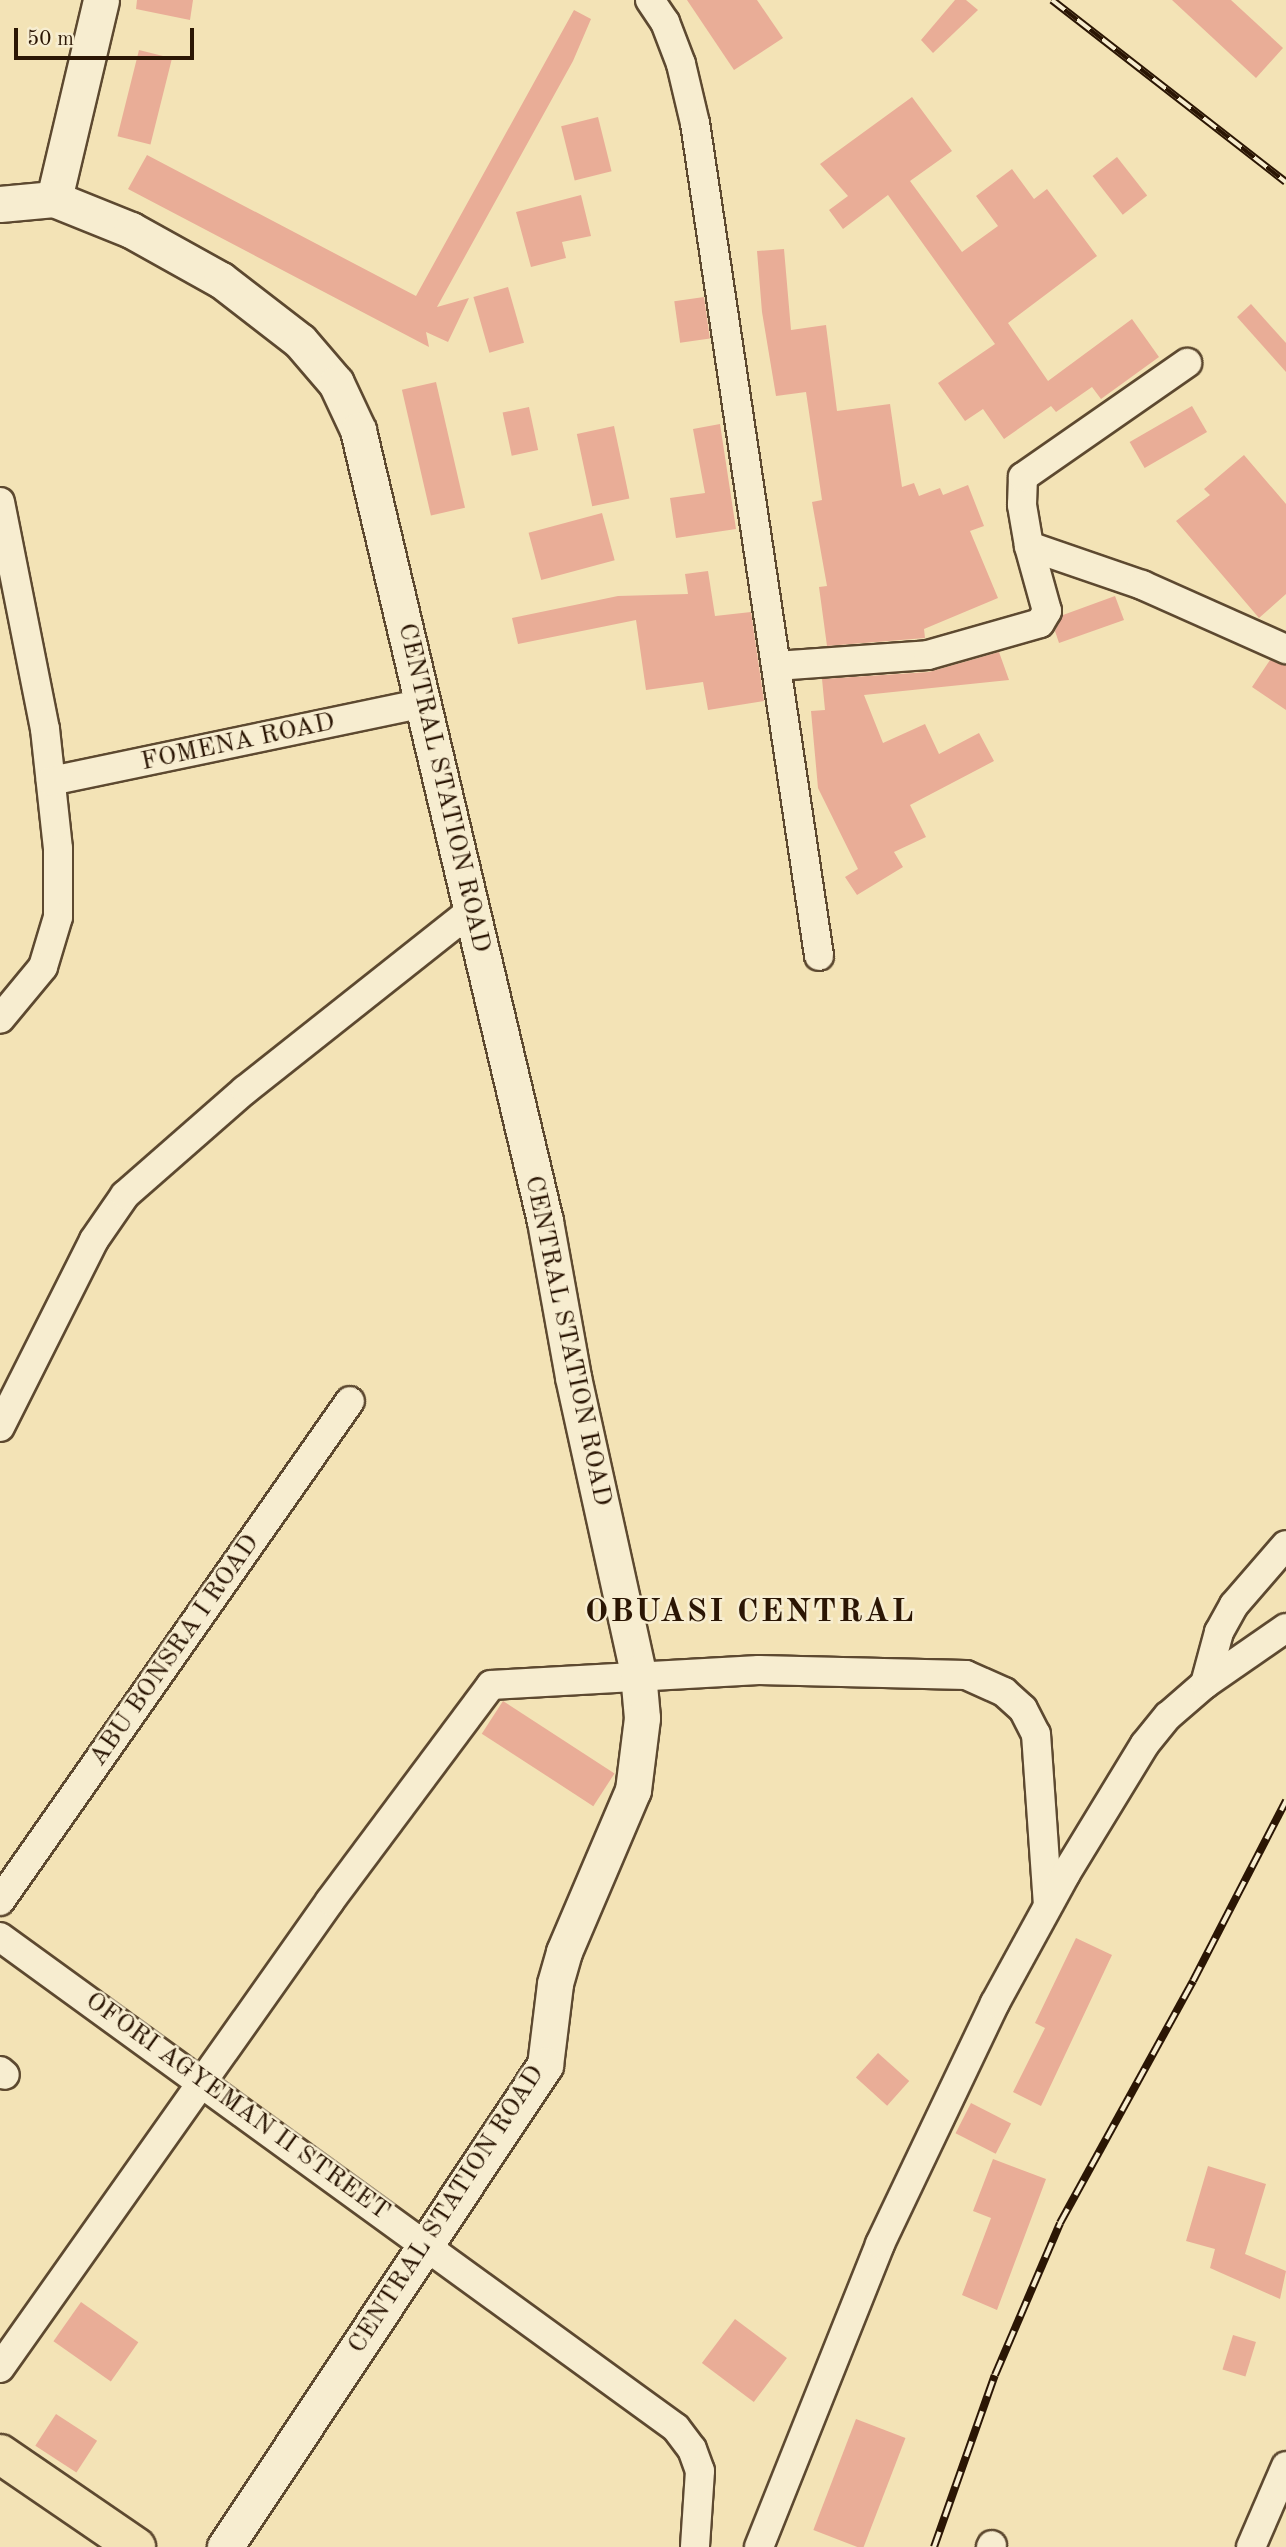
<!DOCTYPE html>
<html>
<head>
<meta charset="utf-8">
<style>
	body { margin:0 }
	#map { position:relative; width:1286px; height:2547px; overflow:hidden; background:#f3e3b6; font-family:"Old Standard TT",serif }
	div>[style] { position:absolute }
	.building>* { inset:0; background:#e9ad97; transform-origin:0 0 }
	.roads { filter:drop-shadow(2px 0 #5d4930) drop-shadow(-2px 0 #5d4930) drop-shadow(0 2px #5d4930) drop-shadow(0 -2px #5d4930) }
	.minor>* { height:28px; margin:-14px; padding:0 14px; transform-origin:14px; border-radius:14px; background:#f7edd0 }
	.tertiary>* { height:35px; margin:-17.5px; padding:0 17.5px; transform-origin:17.5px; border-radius:17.5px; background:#f7edd0 }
	.primary>* { height:38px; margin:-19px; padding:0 19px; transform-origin:19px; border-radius:19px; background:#f3e3b6 }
	.rail>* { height:8px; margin-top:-4px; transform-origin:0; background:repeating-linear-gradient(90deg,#f7edd0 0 16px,#2b1604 0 32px); box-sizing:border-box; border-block:2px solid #2b1604 }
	span { translate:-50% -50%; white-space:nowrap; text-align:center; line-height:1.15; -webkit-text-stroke:5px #f7edd0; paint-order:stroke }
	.street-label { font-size:26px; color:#2b1604 }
	.district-label { font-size:33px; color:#2b1604; font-weight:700; letter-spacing:2px }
	.scale { position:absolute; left:14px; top:28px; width:180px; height:32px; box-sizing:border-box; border:4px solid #2b1604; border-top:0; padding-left:9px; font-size:21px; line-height:24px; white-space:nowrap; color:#2b1604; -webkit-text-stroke:5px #f7edd0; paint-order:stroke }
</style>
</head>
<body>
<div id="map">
	<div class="building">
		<i style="clip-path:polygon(137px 0,193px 0,190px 20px,136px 9px)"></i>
		<i style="clip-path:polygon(687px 0,757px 0,783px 38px,734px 70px)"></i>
		<i style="clip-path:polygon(955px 0,966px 0,978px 10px,933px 53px,921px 40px)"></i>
		<i style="clip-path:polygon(1172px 0,1231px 0,1283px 48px,1256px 78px)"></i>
		<i style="clip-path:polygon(574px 10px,591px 19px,573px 61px,437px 307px,469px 298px,448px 342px,426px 332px,429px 347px,128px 189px,147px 155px,416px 296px)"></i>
		<i style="left:139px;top:50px;width:34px;height:89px;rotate:14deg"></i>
		<i style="clip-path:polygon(912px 97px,952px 151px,910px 181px,962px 252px,998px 226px,976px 196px,1012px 169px,1034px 199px,1047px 189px,1097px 256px,1008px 323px,1048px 381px,1132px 319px,1159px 357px,1101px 399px,1092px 387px,1056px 412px,1051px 406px,1004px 439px,983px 409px,965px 421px,938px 383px,995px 344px,888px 195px,843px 229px,829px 210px,848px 196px,820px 164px)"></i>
		<i style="left:598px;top:117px;width:56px;height:38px;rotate:76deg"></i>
		<i style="left:1117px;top:157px;width:49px;height:31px;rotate:52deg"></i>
		<i style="clip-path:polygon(581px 195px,591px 236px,562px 242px,566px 258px,531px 267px,516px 212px)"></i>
		<i style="clip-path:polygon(784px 249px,791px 330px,826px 325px,837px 411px,890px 404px,902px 487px,914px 483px,919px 496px,940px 488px,943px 495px,968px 485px,984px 526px,970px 531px,998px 598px,924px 629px,925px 638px,827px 646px,819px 587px,827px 586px,812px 502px,822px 500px,806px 392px,776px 396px,762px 312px,757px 251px)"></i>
		<i style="left:508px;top:287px;width:58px;height:36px;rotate:74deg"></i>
		<i style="left:704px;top:297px;width:42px;height:30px;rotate:82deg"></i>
		<i style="clip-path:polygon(1251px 304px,1286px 343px,1286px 372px,1237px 317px)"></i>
		<i style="left:436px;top:382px;width:129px;height:35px;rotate:77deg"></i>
		<i style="left:1192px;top:406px;width:30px;height:72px;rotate:60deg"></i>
		<i style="left:529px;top:407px;width:44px;height:27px;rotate:78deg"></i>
		<i style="clip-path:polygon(720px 424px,736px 529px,676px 538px,670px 498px,705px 493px,693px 429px)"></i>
		<i style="left:614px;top:426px;width:74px;height:38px;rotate:78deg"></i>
		<i style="clip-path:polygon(1244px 455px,1286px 504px,1286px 594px,1259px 618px,1176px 521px,1210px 495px,1204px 489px)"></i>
		<i style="left:602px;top:513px;width:49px;height:76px;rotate:75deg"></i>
		<i style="clip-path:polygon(708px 571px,715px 616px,751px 612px,764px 701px,708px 710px,703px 682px,646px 690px,636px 620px,518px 644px,512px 618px,618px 596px,688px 594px,685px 574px)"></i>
		<i style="clip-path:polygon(1115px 596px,1124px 620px,1059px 643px,1055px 631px,1063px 615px)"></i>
		<i style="clip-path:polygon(999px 652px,1009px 680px,864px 695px,883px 743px,925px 724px,939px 754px,979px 733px,994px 761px,910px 805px,926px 837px,894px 852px,903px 867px,857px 895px,845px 877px,858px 869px,818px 788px,811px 711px,825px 710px,822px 679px,929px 672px)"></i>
		<i style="clip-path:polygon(1270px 660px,1286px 665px,1286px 710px,1252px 687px)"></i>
		<i style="left:503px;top:1701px;width:133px;height:39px;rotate:33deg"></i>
		<i style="clip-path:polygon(1076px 1938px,1112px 1955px,1041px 2106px,1013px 2092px,1045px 2028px,1035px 2023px)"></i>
		<i style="left:878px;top:2053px;width:42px;height:33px;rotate:42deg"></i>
		<i style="left:971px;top:2103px;width:45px;height:34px;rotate:27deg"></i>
		<i style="clip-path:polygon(993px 2159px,1046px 2179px,997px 2310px,962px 2295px,991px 2218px,973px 2211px)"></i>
		<i style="clip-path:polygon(1208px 2166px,1266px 2184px,1245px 2254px,1286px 2271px,1280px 2299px,1210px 2268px,1215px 2249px,1186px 2241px)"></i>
		<i style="left:81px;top:2302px;width:70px;height:48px;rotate:35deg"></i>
		<i style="left:735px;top:2319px;width:65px;height:55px;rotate:37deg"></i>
		<i style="left:1233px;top:2335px;width:24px;height:36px;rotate:17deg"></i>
		<i style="left:56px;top:2414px;width:49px;height:38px;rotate:33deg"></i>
		<i style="left:856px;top:2419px;width:53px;height:119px;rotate:21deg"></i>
	</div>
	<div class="roads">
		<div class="minor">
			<i style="left:650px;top:0;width:27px;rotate:56deg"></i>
			<i style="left:665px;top:22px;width:45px;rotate:69.1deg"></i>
			<i style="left:681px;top:64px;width:61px;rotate:76.7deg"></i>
			<i style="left:695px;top:123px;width:842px;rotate:81.53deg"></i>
			<i style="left:0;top:502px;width:231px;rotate:78.8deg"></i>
			<i style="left:45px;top:729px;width:121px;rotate:83.8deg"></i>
			<i style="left:58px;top:849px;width:68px;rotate:90deg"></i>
			<i style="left:58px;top:917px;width:52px;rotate:106.7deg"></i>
			<i style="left:43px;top:967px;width:67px;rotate:129.6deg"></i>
			<i style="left:1029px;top:546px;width:120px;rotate:19deg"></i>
			<i style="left:1142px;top:585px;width:158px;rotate:24deg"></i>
			<i style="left:776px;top:666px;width:152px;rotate:-4.1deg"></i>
			<i style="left:928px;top:655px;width:116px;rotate:-15.9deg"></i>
			<i style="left:1040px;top:623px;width:14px;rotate:-60deg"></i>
			<i style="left:1047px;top:611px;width:67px;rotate:-105.5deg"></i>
			<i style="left:1029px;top:546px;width:42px;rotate:-99.7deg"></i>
			<i style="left:1022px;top:505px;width:28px;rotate:-88deg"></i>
			<i style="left:1023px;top:477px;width:200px;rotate:-34.8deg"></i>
			<i style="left:51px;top:781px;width:382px;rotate:-11.8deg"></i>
			<i style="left:0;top:1427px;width:209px;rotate:-63.3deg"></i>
			<i style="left:94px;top:1240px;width:55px;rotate:-55.4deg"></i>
			<i style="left:125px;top:1195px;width:159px;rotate:-41.2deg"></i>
			<i style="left:245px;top:1090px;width:290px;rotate:-38.4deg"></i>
			<i style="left:1205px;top:1684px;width:54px;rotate:-74.9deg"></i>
			<i style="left:1219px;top:1632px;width:31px;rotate:-61deg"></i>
			<i style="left:1234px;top:1605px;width:79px;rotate:-49.1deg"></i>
			<i style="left:0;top:1901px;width:610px;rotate:-55.01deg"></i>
			<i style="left:0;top:1937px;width:835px;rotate:35.99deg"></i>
			<i style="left:676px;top:2428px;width:26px;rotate:53deg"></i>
			<i style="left:692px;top:2449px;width:23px;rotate:70deg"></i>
			<i style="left:700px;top:2471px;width:76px;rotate:93.8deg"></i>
			<i style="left:0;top:2071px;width:6px;rotate:39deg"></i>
			<i style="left:0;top:2368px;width:572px;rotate:-54.75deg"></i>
			<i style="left:330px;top:1901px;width:269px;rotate:-53.3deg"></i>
			<i style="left:491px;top:1685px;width:268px;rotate:-3.2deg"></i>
			<i style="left:759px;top:1670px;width:207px;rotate:1.4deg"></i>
			<i style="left:966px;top:1675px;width:42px;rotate:24.1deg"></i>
			<i style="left:1004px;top:1692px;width:25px;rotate:42deg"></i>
			<i style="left:1023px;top:1709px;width:28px;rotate:63deg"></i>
			<i style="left:1036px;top:1734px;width:171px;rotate:86deg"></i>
			<i style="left:759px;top:2547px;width:326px;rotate:-68.2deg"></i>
			<i style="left:880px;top:2244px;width:267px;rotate:-64.5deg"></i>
			<i style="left:995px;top:2003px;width:146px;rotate:-61.3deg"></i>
			<i style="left:1065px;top:1875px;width:153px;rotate:-58.6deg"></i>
			<i style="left:1145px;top:1744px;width:36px;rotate:-51deg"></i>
			<i style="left:1168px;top:1716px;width:49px;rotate:-40.9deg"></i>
			<i style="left:1205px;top:1684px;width:98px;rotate:-34.7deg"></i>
			<i style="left:991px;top:2547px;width:2px;rotate:-63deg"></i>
			<i style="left:1251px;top:2547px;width:88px;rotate:-66.6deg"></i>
		</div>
		<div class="tertiary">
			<i style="left:54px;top:199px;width:204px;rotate:-76.7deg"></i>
			<i style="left:0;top:204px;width:54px;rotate:-5.3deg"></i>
			<i style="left:54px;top:199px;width:83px;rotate:21.9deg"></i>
			<i style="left:131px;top:230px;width:103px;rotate:29.1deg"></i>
			<i style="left:221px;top:280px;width:100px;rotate:37.7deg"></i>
			<i style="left:300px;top:341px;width:55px;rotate:49.4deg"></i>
			<i style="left:336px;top:383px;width:52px;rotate:64.9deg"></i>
			<i style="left:358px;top:430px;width:813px;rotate:76.7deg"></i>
			<i style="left:545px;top:1221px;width:158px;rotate:79.8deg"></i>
			<i style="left:573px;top:1377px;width:303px;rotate:77.6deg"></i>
			<i style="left:638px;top:1673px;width:45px;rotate:84.9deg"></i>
			<i style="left:642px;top:1718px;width:73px;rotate:97.1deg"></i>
			<i style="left:633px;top:1790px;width:176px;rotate:113.1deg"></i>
			<i style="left:564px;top:1952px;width:33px;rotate:106deg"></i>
			<i style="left:555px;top:1984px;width:82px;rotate:97deg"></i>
			<i style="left:545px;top:2065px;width:579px;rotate:123.58deg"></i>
		</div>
		<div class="primary">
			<i style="left:0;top:2454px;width:165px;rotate:34.4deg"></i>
		</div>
	</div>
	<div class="rail">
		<i style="left:1052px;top:0;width:296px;rotate:37.9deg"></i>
		<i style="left:934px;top:2547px;width:182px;rotate:-70.5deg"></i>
		<i style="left:995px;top:2375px;width:165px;rotate:-66.8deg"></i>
		<i style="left:1060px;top:2223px;width:276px;rotate:-61.2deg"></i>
		<i style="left:1193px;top:1981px;width:203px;rotate:-62.7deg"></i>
	</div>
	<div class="street-label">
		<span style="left:238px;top:743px;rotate:-12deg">FOMENA ROAD</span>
		<span style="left:443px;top:788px;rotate:77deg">CENTRAL STATION ROAD</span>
		<span style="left:567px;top:1341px;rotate:78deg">CENTRAL STATION ROAD</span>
		<span style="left:175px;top:1651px;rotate:-55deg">ABU BONSRA I ROAD</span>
		<span style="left:237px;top:2107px;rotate:36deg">OFORI AGYEMAN II STREET</span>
		<span style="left:447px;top:2210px;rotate:-57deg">CENTRAL STATION ROAD</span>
	</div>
	<div class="district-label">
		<span style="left:750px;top:1613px">OBUASI CENTRAL</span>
	</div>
	<div class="scale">50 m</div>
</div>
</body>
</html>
